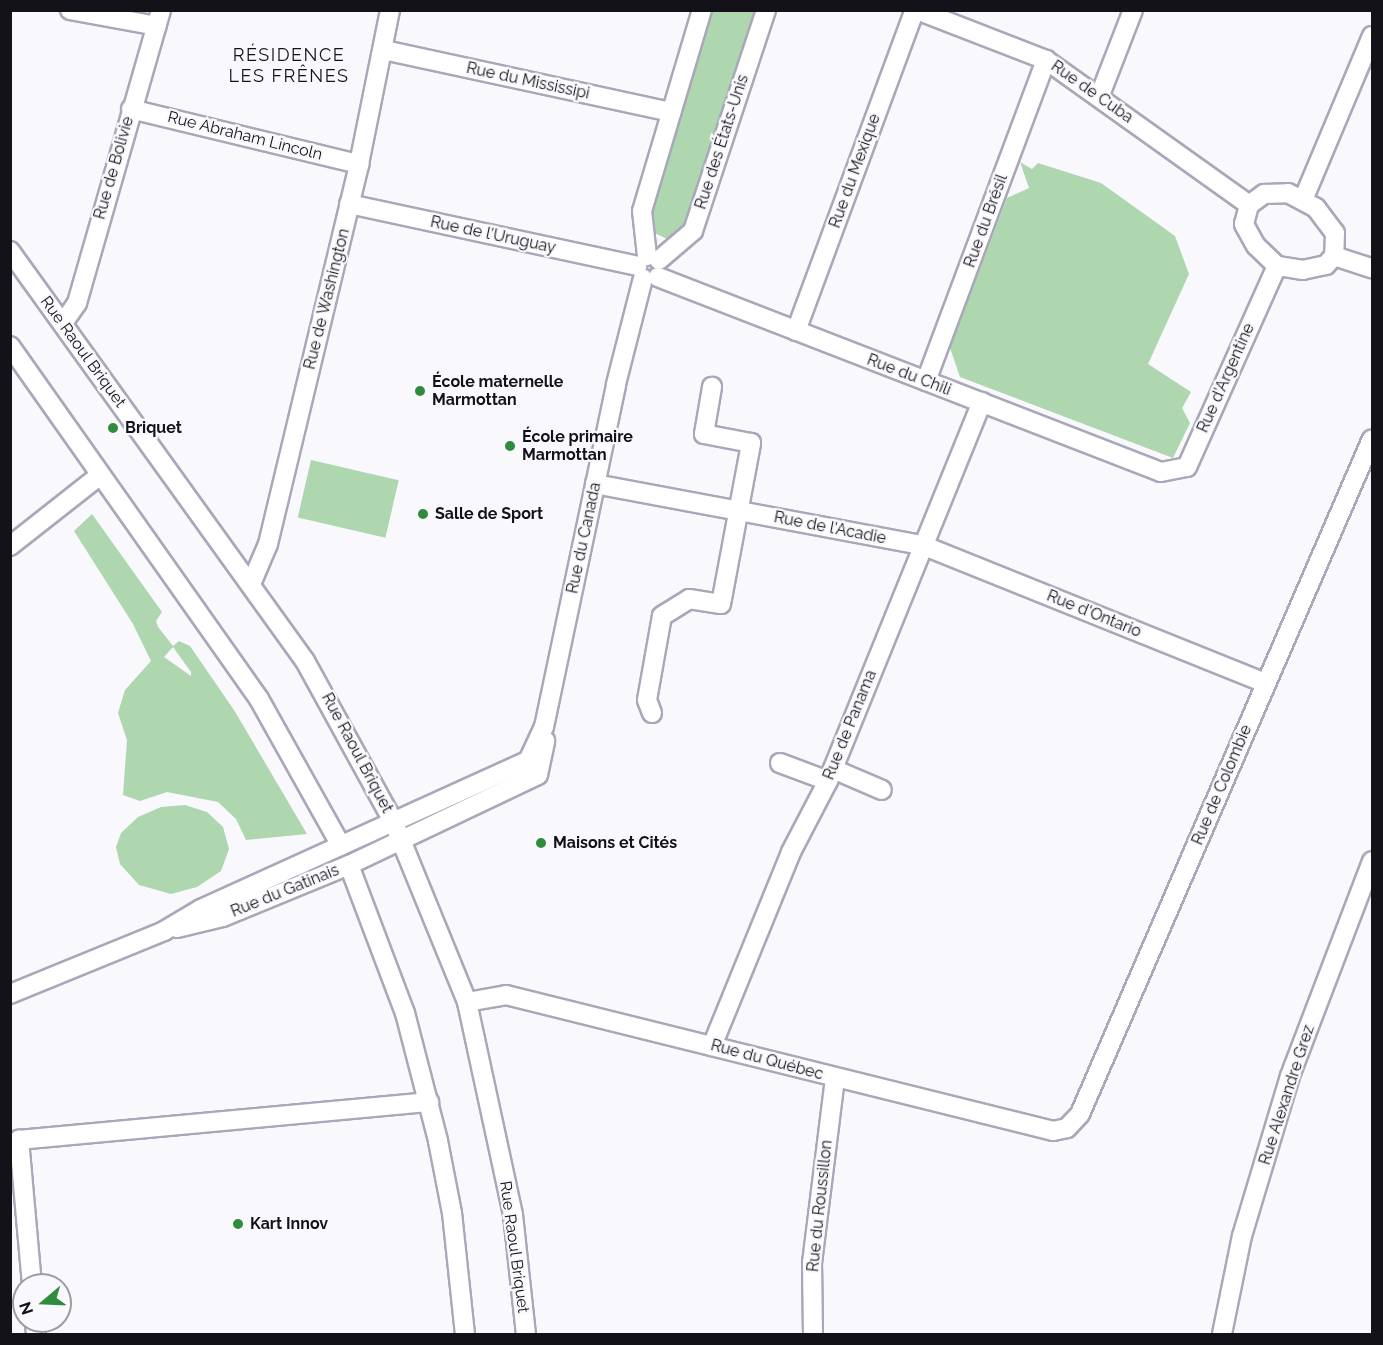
<!DOCTYPE html>
<html>
<head>
<meta charset="utf-8">
<style>
	body { margin:0 }
	#map { position:relative; width:1383px; height:1345px; overflow:hidden; background:#f9f9fd; font-family:Raleway,sans-serif }
	div>[style] { position:absolute }
	.green>* { inset:0; background:#aed6af; transform-origin:0 0 }
	.roads { filter:drop-shadow(2px 0 #a8a8ba) drop-shadow(-2px 0 #a8a8ba) drop-shadow(0 2px #a8a8ba) drop-shadow(0 -2px #a8a8ba) }
	.minor>* { height:18px; margin:-9px; padding:0 9px; transform-origin:9px; border-radius:9px; background:#fff }
	.dots>* { width:16px; height:16px; translate:-50% -50%; box-sizing:border-box; border:3px solid #f9f9fd; border-radius:50% }
	span { translate:-50% -50%; white-space:nowrap; text-align:center; line-height:1.15; -webkit-text-stroke:4.5px #f9f9fd; paint-order:stroke }
	.street-label { font-size:16px; color:#121218 }
	.poi-label { font-size:16px; color:#121218; font-weight:700 }
	.left { translate:0 -50%; text-align:left }
	.neighbourhood-label { font-size:18px; color:#121218; letter-spacing:1.5px }
	.frame { position:absolute; inset:0; border:12px solid #121218; pointer-events:none }
	.north { position:absolute; left:12px; top:1273px; width:60px; height:60px; box-sizing:border-box; background:#f9f9fd; border:2px solid #9d9da1; border-radius:50%; rotate:251deg; font-size:16px; font-weight:700; line-height:24px; text-align:center; color:#121218 }
	.north::after { content:''; display:block; margin:auto; width:21px; height:27px; background:#308c3d; clip-path:polygon(50% 0,100% 100%,50% 72%,0 100%) }
</style>
</head>
<body>
<div id="map">
	<div class="green">
		<i style="clip-path:polygon(705px 11px,755px 11px,680px 237px,674px 242px,648px 230px,647px 208px)"></i>
		<i style="clip-path:polygon(1020px 162px,1032px 169px,1038px 163px,1101px 183px,1175px 236px,1189px 274px,1148px 364px,1191px 392px,1182px 408px,1190px 423px,1173px 458px,960px 377px,950px 348px,1007px 198px,1029px 188px)"></i>
		<i style="left:311px;top:460px;width:90px;height:59px;rotate:13deg"></i>
		<i style="clip-path:polygon(evenodd,92px 514px,162px 612px,156px 621px,158px 627px,173px 646px,179px 641px,190px 646px,234px 710px,307px 834px,246px 840px,236px 819px,218px 802px,167px 792px,140px 801px,123px 795px,127px 740px,118px 713px,125px 690px,151px 661px,133px 624px,74px 531px,92px 514px,173px 647px,191px 672px,191px 676px,164px 657px,173px 647px)"></i>
		<i style="clip-path:polygon(185px 805px,207px 812px,223px 827px,229px 849px,221px 871px,197px 887px,171px 894px,139px 885px,120px 864px,116px 847px,121px 833px,138px 817px,161px 807px)"></i>
	</div>
	<div class="roads">
		<div class="minor">
			<i style="left:70px;top:10px;width:88px;rotate:10.4deg"></i>
			<i style="left:917px;top:10px;width:138px;rotate:21.2deg"></i>
			<i style="left:1046px;top:60px;width:249px;rotate:35.5deg"></i>
			<i style="left:384px;top:50px;width:294px;rotate:12.2deg"></i>
			<i style="left:1100px;top:95px;width:91px;rotate:-68.8deg"></i>
			<i style="left:131px;top:109px;width:235px;rotate:13.6deg"></i>
			<i style="left:1303px;top:200px;width:178px;rotate:-67.2deg"></i>
			<i style="left:349px;top:204px;width:295px;rotate:12.1deg"></i>
			<i style="left:10px;top:251px;width:505px;rotate:54.26deg"></i>
			<i style="left:305px;top:661px;width:185px;rotate:61.2deg"></i>
			<i style="left:394px;top:823px;width:193px;rotate:67.8deg"></i>
			<i style="left:467px;top:1002px;width:218px;rotate:77.8deg"></i>
			<i style="left:513px;top:1215px;width:120px;rotate:83.8deg"></i>
			<i style="left:647px;top:256px;width:45px;rotate:-96.3deg"></i>
			<i style="left:642px;top:211px;width:210px;rotate:-73.4deg"></i>
			<i style="left:1334px;top:256px;width:40px;rotate:18deg"></i>
			<i style="left:659px;top:260px;width:45px;rotate:-40.5deg"></i>
			<i style="left:693px;top:231px;width:233px;rotate:-71.7deg"></i>
			<i style="left:658px;top:277px;width:539px;rotate:21.19deg"></i>
			<i style="left:1161px;top:472px;width:26px;rotate:-11deg"></i>
			<i style="left:1187px;top:467px;width:220px;rotate:-65.9deg"></i>
			<i style="left:1277px;top:266px;width:29px;rotate:-136deg"></i>
			<i style="left:1256px;top:246px;width:25px;rotate:-119deg"></i>
			<i style="left:1244px;top:224px;width:20px;rotate:-75deg"></i>
			<i style="left:1249px;top:205px;width:19px;rotate:-36deg"></i>
			<i style="left:1264px;top:194px;width:24px;rotate:-2deg"></i>
			<i style="left:1288px;top:193px;width:32px;rotate:28deg"></i>
			<i style="left:1316px;top:208px;width:31px;rotate:53deg"></i>
			<i style="left:1335px;top:233px;width:23px;rotate:92deg"></i>
			<i style="left:1334px;top:256px;width:12px;rotate:132deg"></i>
			<i style="left:1326px;top:265px;width:24px;rotate:168deg"></i>
			<i style="left:1303px;top:270px;width:26px;rotate:-171deg"></i>
			<i style="left:63px;top:323px;width:24px;rotate:-55deg"></i>
			<i style="left:77px;top:303px;width:305px;rotate:-74deg"></i>
			<i style="left:796px;top:331px;width:342px;rotate:-69.7deg"></i>
			<i style="left:10px;top:346px;width:432px;rotate:54.8deg"></i>
			<i style="left:259px;top:699px;width:168px;rotate:60.8deg"></i>
			<i style="left:926px;top:381px;width:343px;rotate:-69.5deg"></i>
			<i style="left:595px;top:484px;width:333px;rotate:10.6deg"></i>
			<i style="left:922px;top:545px;width:370px;rotate:21.9deg"></i>
			<i style="left:10px;top:546px;width:113px;rotate:-38.2deg"></i>
			<i style="left:251px;top:584px;width:43px;rotate:-67deg"></i>
			<i style="left:268px;top:544px;width:391px;rotate:-76.5deg"></i>
			<i style="left:359px;top:164px;width:157px;rotate:-78.6deg"></i>
			<i style="left:652px;top:713px;width:14px;rotate:-111deg"></i>
			<i style="left:647px;top:700px;width:85px;rotate:-79.9deg"></i>
			<i style="left:662px;top:616px;width:32px;rotate:-32deg"></i>
			<i style="left:689px;top:599px;width:32px;rotate:9deg"></i>
			<i style="left:721px;top:604px;width:164px;rotate:-79.4deg"></i>
			<i style="left:751px;top:443px;width:48px;rotate:-169.2deg"></i>
			<i style="left:704px;top:434px;width:48px;rotate:-80.3deg"></i>
			<i style="left:780px;top:763px;width:51px;rotate:20.6deg"></i>
			<i style="left:833px;top:769px;width:53px;rotate:23.2deg"></i>
			<i style="left:349px;top:865px;width:158px;rotate:69.3deg"></i>
			<i style="left:405px;top:1013px;width:132px;rotate:75.5deg"></i>
			<i style="left:438px;top:1141px;width:73px;rotate:79deg"></i>
			<i style="left:452px;top:1213px;width:122px;rotate:83.9deg"></i>
			<i style="left:177px;top:928px;width:47px;rotate:-13.4deg"></i>
			<i style="left:223px;top:917px;width:136px;rotate:-22.4deg"></i>
			<i style="left:349px;top:865px;width:209px;rotate:-25.5deg"></i>
			<i style="left:538px;top:775px;width:35px;rotate:-78deg"></i>
			<i style="left:10px;top:994px;width:166px;rotate:-22.2deg"></i>
			<i style="left:164px;top:931px;width:43px;rotate:-30.7deg"></i>
			<i style="left:201px;top:909px;width:359px;rotate:-24.4deg"></i>
			<i style="left:528px;top:761px;width:38px;rotate:-65deg"></i>
			<i style="left:544px;top:727px;width:350px;rotate:-78.1deg"></i>
			<i style="left:616px;top:384px;width:109px;rotate:-75.7deg"></i>
			<i style="left:467px;top:1002px;width:40px;rotate:-10deg"></i>
			<i style="left:506px;top:995px;width:564px;rotate:13.96deg"></i>
			<i style="left:1053px;top:1131px;width:14px;rotate:-12deg"></i>
			<i style="left:1067px;top:1128px;width:19px;rotate:-47deg"></i>
			<i style="left:1080px;top:1114px;width:735px;rotate:-66.61deg"></i>
			<i style="left:712px;top:1046px;width:209px;rotate:-67.8deg"></i>
			<i style="left:791px;top:852px;width:80px;rotate:-62.5deg"></i>
			<i style="left:828px;top:781px;width:409px;rotate:-67.9deg"></i>
			<i style="left:32px;top:1285px;width:146px;rotate:-95.1deg"></i>
			<i style="left:19px;top:1140px;width:412px;rotate:-5.3deg"></i>
			<i style="left:35px;top:1321px;width:13px;rotate:86deg"></i>
			<i style="left:813px;top:1334px;width:71px;rotate:-90.8deg"></i>
			<i style="left:812px;top:1263px;width:186px;rotate:-82.9deg"></i>
			<i style="left:1222px;top:1334px;width:100px;rotate:-78.5deg"></i>
			<i style="left:1242px;top:1236px;width:167px;rotate:-73.3deg"></i>
			<i style="left:1290px;top:1076px;width:230px;rotate:-69.1deg"></i>
		</div>
	</div>
	<div class="dots">
		<i style="left:420px;top:391px;background:#308c3d"></i>
		<i style="left:113px;top:428px;background:#308c3d"></i>
		<i style="left:510px;top:446px;background:#308c3d"></i>
		<i style="left:423px;top:514px;background:#308c3d"></i>
		<i style="left:541px;top:843px;background:#308c3d"></i>
		<i style="left:238px;top:1224px;background:#308c3d"></i>
	</div>
	<div class="street-label">
		<span style="left:528px;top:81px;rotate:12deg">Rue du Mississipi</span>
		<span style="left:1092px;top:92px;rotate:35deg">Rue de Cuba</span>
		<span style="left:245px;top:136px;rotate:14deg">Rue Abraham Lincoln</span>
		<span style="left:722px;top:142px;rotate:-72deg">Rue des États-Unis</span>
		<span style="left:114px;top:168px;rotate:-74deg">Rue de Bolivie</span>
		<span style="left:855px;top:171px;rotate:-70deg">Rue du Mexique</span>
		<span style="left:986px;top:221px;rotate:-70deg">Rue du Brésil</span>
		<span style="left:493px;top:235px;rotate:12deg">Rue de l'Uruguay</span>
		<span style="left:327px;top:299px;rotate:-76deg">Rue de Washington</span>
		<span style="left:83px;top:352px;rotate:54deg">Rue Raoul Briquet</span>
		<span style="left:909px;top:375px;rotate:21deg">Rue du Chili</span>
		<span style="left:1226px;top:378px;rotate:-66deg">Rue d'Argentine</span>
		<span style="left:830px;top:528px;rotate:11deg">Rue de l'Acadie</span>
		<span style="left:584px;top:538px;rotate:-78deg">Rue du Canada</span>
		<span style="left:1094px;top:614px;rotate:22deg">Rue d'Ontario</span>
		<span style="left:850px;top:725px;rotate:-68deg">Rue de Panama</span>
		<span style="left:357px;top:753px;rotate:62deg">Rue Raoul Briquet</span>
		<span style="left:1222px;top:785px;rotate:-67deg">Rue de Colombie</span>
		<span style="left:285px;top:891px;rotate:-22deg">Rue du Gatinais</span>
		<span style="left:767px;top:1060px;rotate:15deg">Rue du Québec</span>
		<span style="left:1287px;top:1095px;rotate:-72deg">Rue Alexandre Grez</span>
		<span style="left:820px;top:1206px;rotate:-84deg">Rue du Roussillon</span>
		<span style="left:514px;top:1247px;rotate:82deg">Rue Raoul Briquet</span>
	</div>
	<div class="poi-label">
		<span class="left" style="left:432px;top:391px">École maternelle<br>Marmottan</span>
		<span class="left" style="left:125px;top:428px">Briquet</span>
		<span class="left" style="left:522px;top:446px">École primaire<br>Marmottan</span>
		<span class="left" style="left:435px;top:514px">Salle de Sport</span>
		<span class="left" style="left:553px;top:843px">Maisons et Cités</span>
		<span class="left" style="left:250px;top:1224px">Kart Innov</span>
	</div>
	<div class="neighbourhood-label">
		<span style="left:289px;top:66px">RÉSIDENCE<br>LES FRÊNES</span>
	</div>
	<div class="frame"></div>
	<div class="north">N</div>
</div>
</body>
</html>
